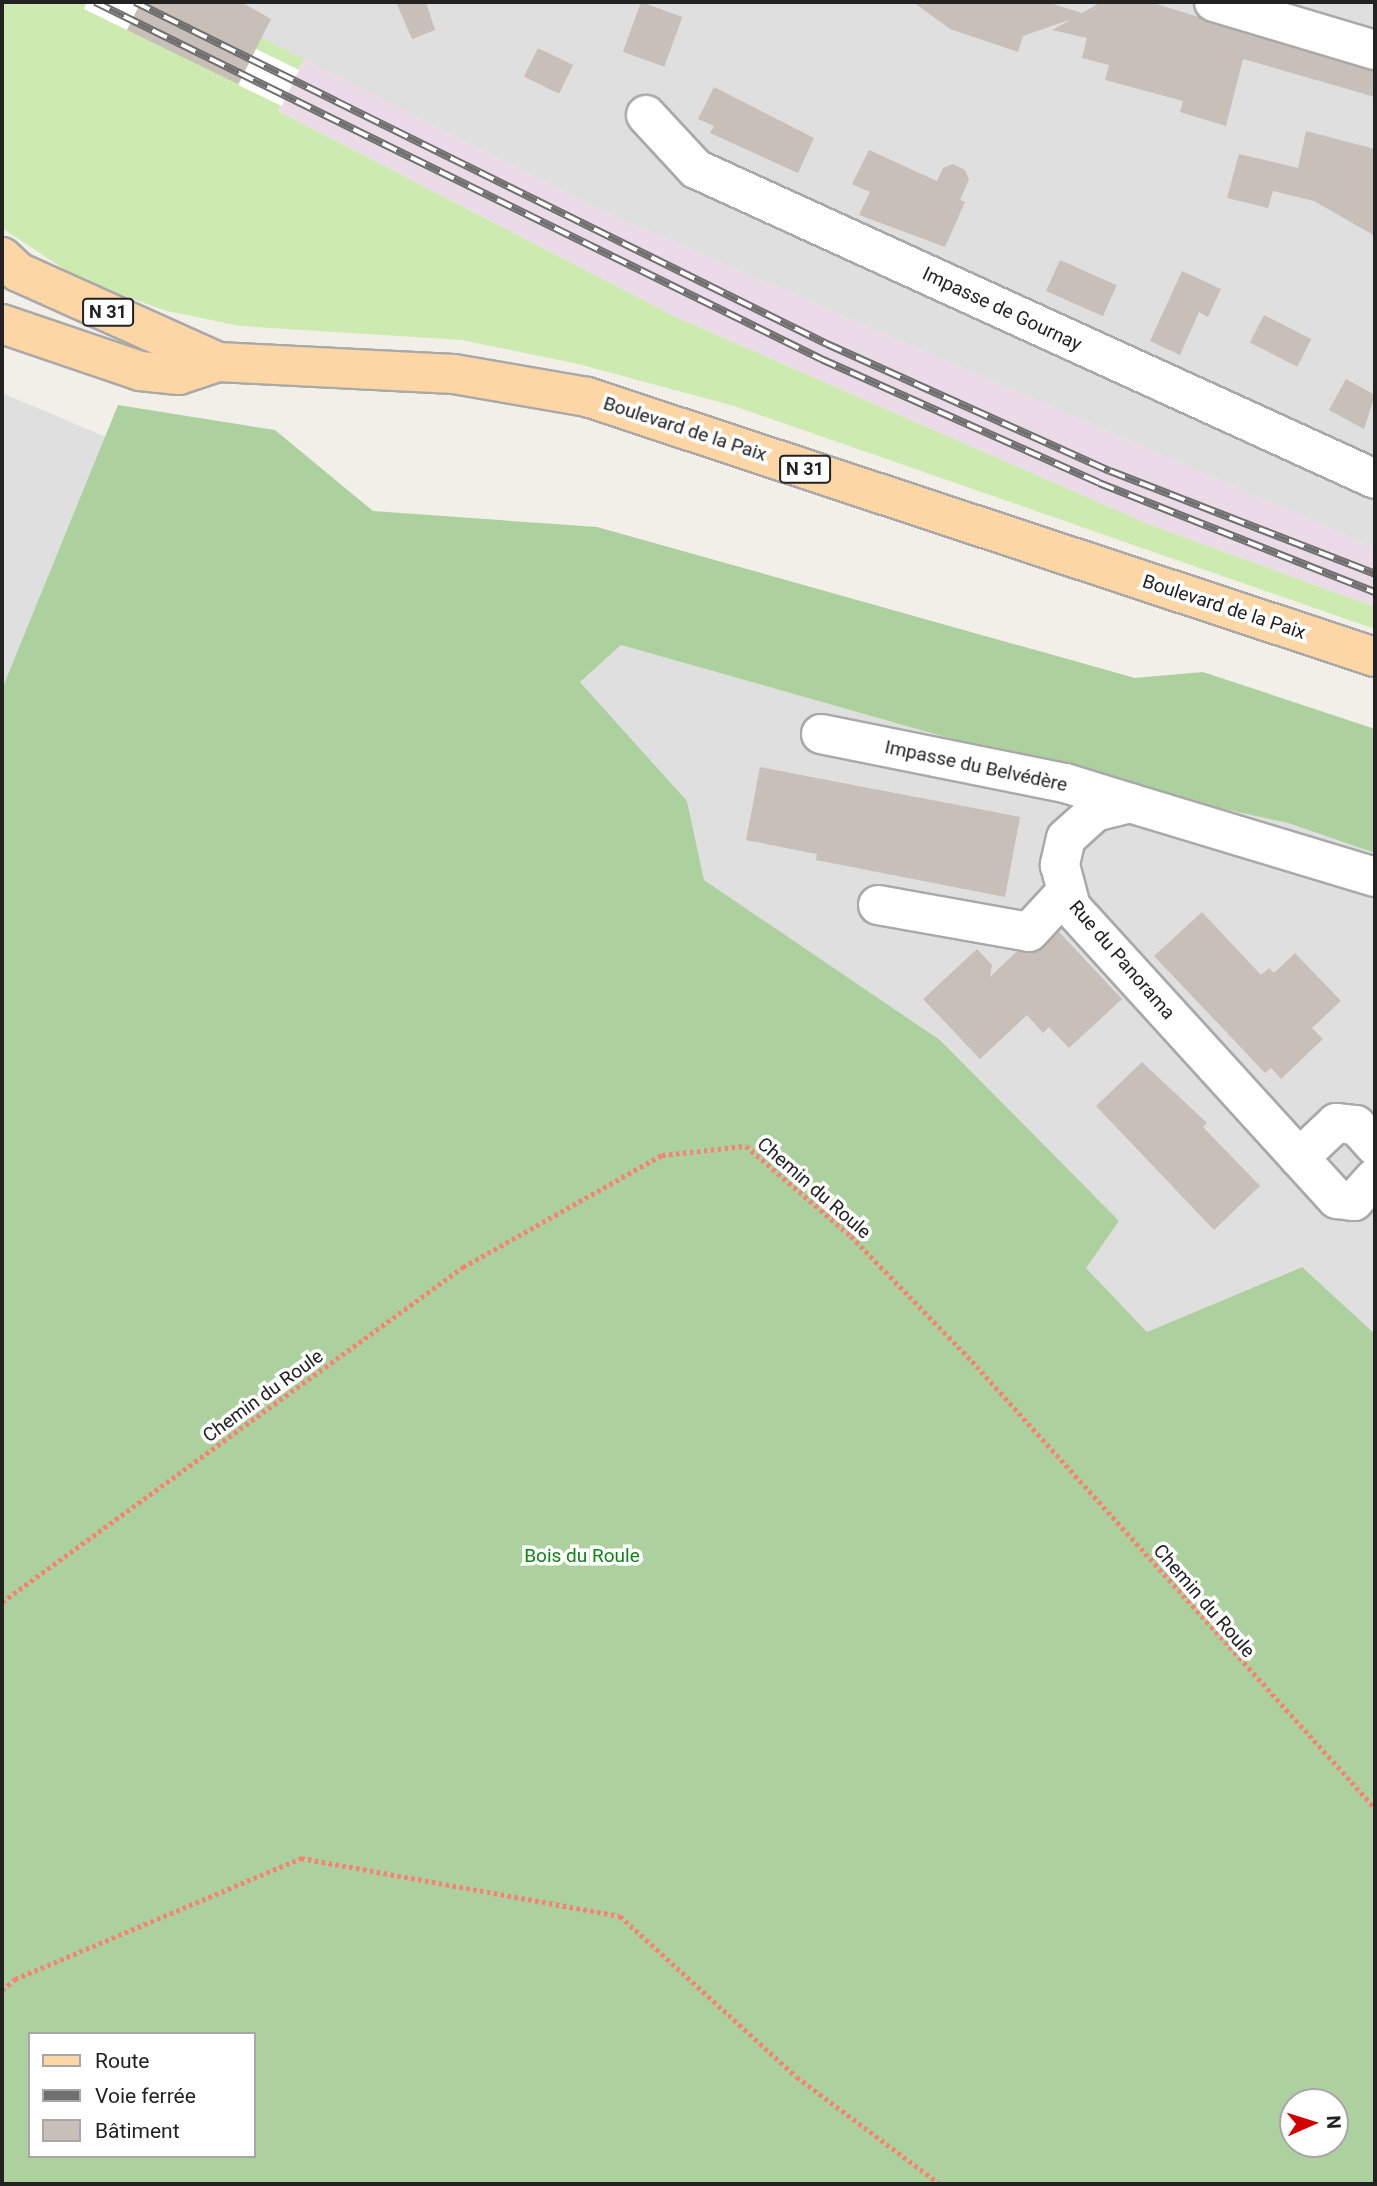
<!DOCTYPE html>
<html>
<head>
<meta charset="utf-8">
<style>
	body { margin:0 }
	#map { position:relative; width:1377px; height:2186px; overflow:hidden; background:#f2efe9; font-family:Roboto,sans-serif }
	div>[style] { position:absolute }
	.residential>* { inset:0; background:#e0dfdf }
	.industrial>* { inset:0; background:#ebdbe8 }
	.grass>* { inset:0; background:#cdebb0 }
	.forest>* { inset:0; background:#add19e }
	.pier>* { inset:0; background:#fff; transform-origin:0 0 }
	.building>* { inset:0; background:#c7bfb8; transform-origin:0 0 }
	.path>* { height:4.5px; margin-top:-2.25px; transform-origin:0; background:repeating-linear-gradient(90deg,#fa8072 0 3.5px,transparent 0 7px) }
	.roads { filter:drop-shadow(2px 0 #a9a9a9) drop-shadow(-2px 0 #a9a9a9) drop-shadow(0 2px #a9a9a9) drop-shadow(0 -2px #a9a9a9) }
	.minor>* { height:38px; margin:-19px; padding:0 19px; transform-origin:19px; border-radius:19px; background:#fff }
	.major>* { height:38px; margin:-19px; padding:0 19px; transform-origin:19px; border-radius:19px; background:#fcd6a4 }
	.rail>* { height:8px; margin-top:-4px; transform-origin:0; background:repeating-linear-gradient(90deg,#fff 0 16px,#707070 0 32px); box-sizing:border-box; border-block:2px solid #707070 }
	span { translate:-50% -50%; white-space:nowrap; text-align:center; line-height:1.15; -webkit-text-stroke:7px #fff; paint-order:stroke }
	.shield-label span { padding:2px 5px; background:#fff; border:2px solid; border-radius:5px; -webkit-text-stroke-width:0 }
	.shield-label { font-size:18px; color:#222; font-weight:700 }
	.street-label { font-size:19px; color:#222 }
	.park-label { font-size:19px; color:#0c8416 }
	.frame { position:absolute; inset:0; border:4px solid #222; pointer-events:none }
	.legend { position:absolute; left:28px; top:2032px; width:228px; height:126px; box-sizing:border-box; background:#fff; border:2px solid #a7a7a7; margin:0; padding:9px 12px; list-style:none; font-size:21px; color:#222 }
	.legend li { display:flex; align-items:center; gap:14px; height:35px }
	.legend b { width:35px; border:2px solid #a7a7a7 }
	.north { position:absolute; left:1279px; top:2088px; width:70px; height:70px; box-sizing:border-box; background:#fff; border:2px solid #a7a7a7; border-radius:50%; rotate:87deg; font-size:19px; font-weight:700; line-height:28px; text-align:center; color:#222 }
	.north::after { content:''; display:block; margin:auto; width:24px; height:32px; background:#d40000; clip-path:polygon(50% 0,100% 100%,50% 72%,0 100%) }
</style>
</head>
<body>
<div id="map">
	<div class="residential">
		<i style="clip-path:polygon(191px 2px,1375px 2px,1375px 548px,598px 209px)"></i>
		<i style="clip-path:polygon(2px 393px,106px 437px,2px 689px)"></i>
		<i style="clip-path:polygon(621px 645px,1128px 789px,1288px 823px,1375px 853px,1375px 1334px,1301px 1267px,1147px 1332px,1085px 1268px,1118px 1221px,940px 1040px,704px 880px,687px 801px,580px 682px)"></i>
	</div>
	<div class="industrial">
		<i style="clip-path:polygon(304px 59px,598px 209px,1375px 548px,1375px 607px,1148px 524px,676px 317px,278px 111px)"></i>
	</div>
	<div class="grass">
		<i style="clip-path:polygon(2px 2px,191px 2px,304px 59px,278px 111px,676px 317px,1148px 524px,1375px 607px,1375px 629px,734px 406px,578px 364px,462px 340px,240px 326px,167px 311px,82px 281px,2px 228px)"></i>
	</div>
	<div class="forest">
		<i style="clip-path:polygon(evenodd,118px 405px,275px 430px,373px 511px,597px 527px,1135px 678px,1203px 672px,1375px 729px,1375px 853px,1288px 823px,1128px 789px,621px 645px,580px 682px,687px 801px,704px 880px,940px 1040px,1119px 1221px,1086px 1268px,1147px 1332px,1302px 1267px,1375px 1334px,1375px 2184px,2px 2184px,2px 689px,118px 405px,30px 2034px,254px 2034px,254px 2156px,30px 2156px,30px 2034px,118px 405px,1293px 2102px,1335px 2102px,1335px 2144px,1293px 2144px,1293px 2102px)"></i>
	</div>
	<div class="pier">
		<i style="clip-path:polygon(87px 2px,141px 2px,127px 30px,84px 9px)"></i>
		<i style="left:256px;top:49px;width:48px;height:40px;rotate:26deg"></i>
	</div>
	<div class="building">
		<i style="clip-path:polygon(141px 2px,241px 2px,271px 19px,238px 84px,127px 30px)"></i>
		<i style="clip-path:polygon(396px 2px,426px 2px,435px 30px,412px 39px)"></i>
		<i style="left:641px;top:2px;width:44px;height:53px;rotate:20deg"></i>
		<i style="clip-path:polygon(913px 2px,1047px 2px,1082px 13px,1101px 2px,1150px 2px,1375px 71px,1375px 97px,1243px 59px,1226px 126px,1180px 112px,1183px 101px,1105px 80px,1109px 65px,1082px 58px,1087px 38px,1052px 30px,1072px 19px,1023px 36px,1018px 52px,950px 29px)"></i>
		<i style="left:538px;top:48px;width:39px;height:32px;rotate:26deg"></i>
		<i style="clip-path:polygon(714px 87px,814px 138px,798px 173px,710px 133px,714px 126px,698px 119px)"></i>
		<i style="clip-path:polygon(1306px 131px,1375px 149px,1375px 236px,1314px 201px,1273px 191px,1268px 208px,1227px 198px,1239px 154px,1298px 168px)"></i>
		<i style="clip-path:polygon(869px 150px,937px 181px,943px 168px,953px 164px,965px 170px,969px 179px,960px 200px,965px 202px,945px 247px,859px 215px,870px 192px,852px 184px)"></i>
		<i style="left:1060px;top:260px;width:62px;height:34px;rotate:24deg"></i>
		<i style="clip-path:polygon(1182px 271px,1221px 289px,1208px 317px,1199px 312px,1180px 355px,1150px 341px)"></i>
		<i style="left:1264px;top:315px;width:53px;height:31px;rotate:27deg"></i>
		<i style="clip-path:polygon(1346px 379px,1375px 395px,1364px 429px,1329px 410px)"></i>
		<i style="clip-path:polygon(760px 767px,1020px 817px,1005px 897px,816px 860px,817px 854px,746px 840px)"></i>
		<i style="clip-path:polygon(1202px 912px,1261px 975px,1269px 968px,1274px 973px,1295px 953px,1341px 1001px,1312px 1028px,1323px 1039px,1281px 1079px,1271px 1068px,1265px 1073px,1154px 956px)"></i>
		<i style="clip-path:polygon(1059px 932px,1122px 999px,1069px 1048px,1049px 1027px,1043px 1033px,1027px 1015px,980px 1059px,923px 999px,977px 949px,992px 965px,990px 977px,1016px 952px,1037px 952px)"></i>
		<i style="clip-path:polygon(1142px 1062px,1207px 1123px,1203px 1127px,1260px 1186px,1214px 1230px,1096px 1106px)"></i>
	</div>
	<div class="path">
		<i style="left:2px;top:1602px;width:570px;rotate:-36.01deg"></i>
		<i style="left:463px;top:1267px;width:228px;rotate:-29.4deg"></i>
		<i style="left:662px;top:1155px;width:84px;rotate:-6.1deg"></i>
		<i style="left:746px;top:1146px;width:138px;rotate:40.6deg"></i>
		<i style="left:851px;top:1236px;width:174px;rotate:45.9deg"></i>
		<i style="left:972px;top:1361px;width:602px;rotate:47.96deg"></i>
		<i style="left:2px;top:1990px;width:17px;rotate:-40deg"></i>
		<i style="left:15px;top:1979px;width:311px;rotate:-22.9deg"></i>
		<i style="left:301px;top:1858px;width:324px;rotate:10.3deg"></i>
		<i style="left:620px;top:1916px;width:239px;rotate:42.3deg"></i>
		<i style="left:797px;top:2077px;width:179px;rotate:36.8deg"></i>
	</div>
	<div class="roads">
		<div class="minor">
			<i style="left:1214px;top:2px;width:168px;rotate:16.6deg"></i>
			<i style="left:646px;top:115px;width:74px;rotate:47.2deg"></i>
			<i style="left:696px;top:169px;width:746px;rotate:24.54deg"></i>
			<i style="left:821px;top:734px;width:249px;rotate:11.4deg"></i>
			<i style="left:1065px;top:783px;width:68px;rotate:17.1deg"></i>
			<i style="left:1375px;top:877px;width:256px;rotate:-163.2deg"></i>
			<i style="left:1130px;top:803px;width:36px;rotate:166deg"></i>
			<i style="left:1095px;top:812px;width:39px;rotate:138deg"></i>
			<i style="left:1066px;top:838px;width:28px;rotate:103deg"></i>
			<i style="left:1060px;top:865px;width:43px;rotate:75.3deg"></i>
			<i style="left:1071px;top:907px;width:395px;rotate:47.7deg"></i>
			<i style="left:1337px;top:1199px;width:17px;rotate:7deg"></i>
			<i style="left:1354px;top:1201px;width:31px;rotate:-48deg"></i>
			<i style="left:878px;top:905px;width:153px;rotate:10.1deg"></i>
			<i style="left:1029px;top:932px;width:53px;rotate:-47.3deg"></i>
			<i style="left:1299px;top:1158px;width:51px;rotate:-43.4deg"></i>
			<i style="left:1336px;top:1123px;width:20px;rotate:6deg"></i>
			<i style="left:1356px;top:1125px;width:28px;rotate:48deg"></i>
		</div>
		<div class="major">
			<i style="left:2px;top:257px;width:22px;rotate:43deg"></i>
			<i style="left:18px;top:272px;width:219px;rotate:24.2deg"></i>
			<i style="left:2px;top:324px;width:146px;rotate:18.8deg"></i>
			<i style="left:140px;top:371px;width:39px;rotate:6deg"></i>
			<i style="left:179px;top:375px;width:41px;rotate:-18.4deg"></i>
			<i style="left:218px;top:362px;width:236px;rotate:2.9deg"></i>
			<i style="left:454px;top:374px;width:135px;rotate:9.8deg"></i>
			<i style="left:587px;top:397px;width:830px;rotate:18.26deg"></i>
		</div>
	</div>
	<div class="rail">
		<i style="left:95px;top:2px;width:809px;rotate:26.18deg"></i>
		<i style="left:821px;top:359px;width:304px;rotate:24deg"></i>
		<i style="left:1099px;top:483px;width:297px;rotate:21.6deg"></i>
		<i style="left:135px;top:2px;width:772px;rotate:26.3deg"></i>
		<i style="left:827px;top:344px;width:310px;rotate:24.2deg"></i>
		<i style="left:1110px;top:471px;width:284px;rotate:21.2deg"></i>
	</div>
	<div class="shield-label">
		<span style="left:108px;top:312px">N 31</span>
		<span style="left:805px;top:469px">N 31</span>
	</div>
	<div class="street-label">
		<span style="left:1002px;top:309px;rotate:25deg">Impasse de Gournay</span>
		<span style="left:685px;top:429px;rotate:18deg">Boulevard de la Paix</span>
		<span style="left:1224px;top:607px;rotate:18deg">Boulevard de la Paix</span>
		<span style="left:976px;top:766px;rotate:12deg">Impasse du Belvédère</span>
		<span style="left:1122px;top:960px;rotate:49deg">Rue du Panorama</span>
		<span style="left:814px;top:1188px;rotate:41deg">Chemin du Roule</span>
		<span style="left:263px;top:1396px;rotate:-36deg">Chemin du Roule</span>
		<span style="left:1204px;top:1601px;rotate:49deg">Chemin du Roule</span>
	</div>
	<div class="park-label">
		<span style="left:582px;top:1556px">Bois du Roule</span>
	</div>
	<div class="frame"></div>
	<ul class="legend">
	<li><b style="height:9px;background:#fcd6a4"></b>Route</li>
	<li><b style="height:9px;background:#707070"></b>Voie ferrée</li>
	<li><b style="height:19px;background:#c7bfb8"></b>Bâtiment</li>
	</ul>
	<div class="north">N</div>
</div>
</body>
</html>
